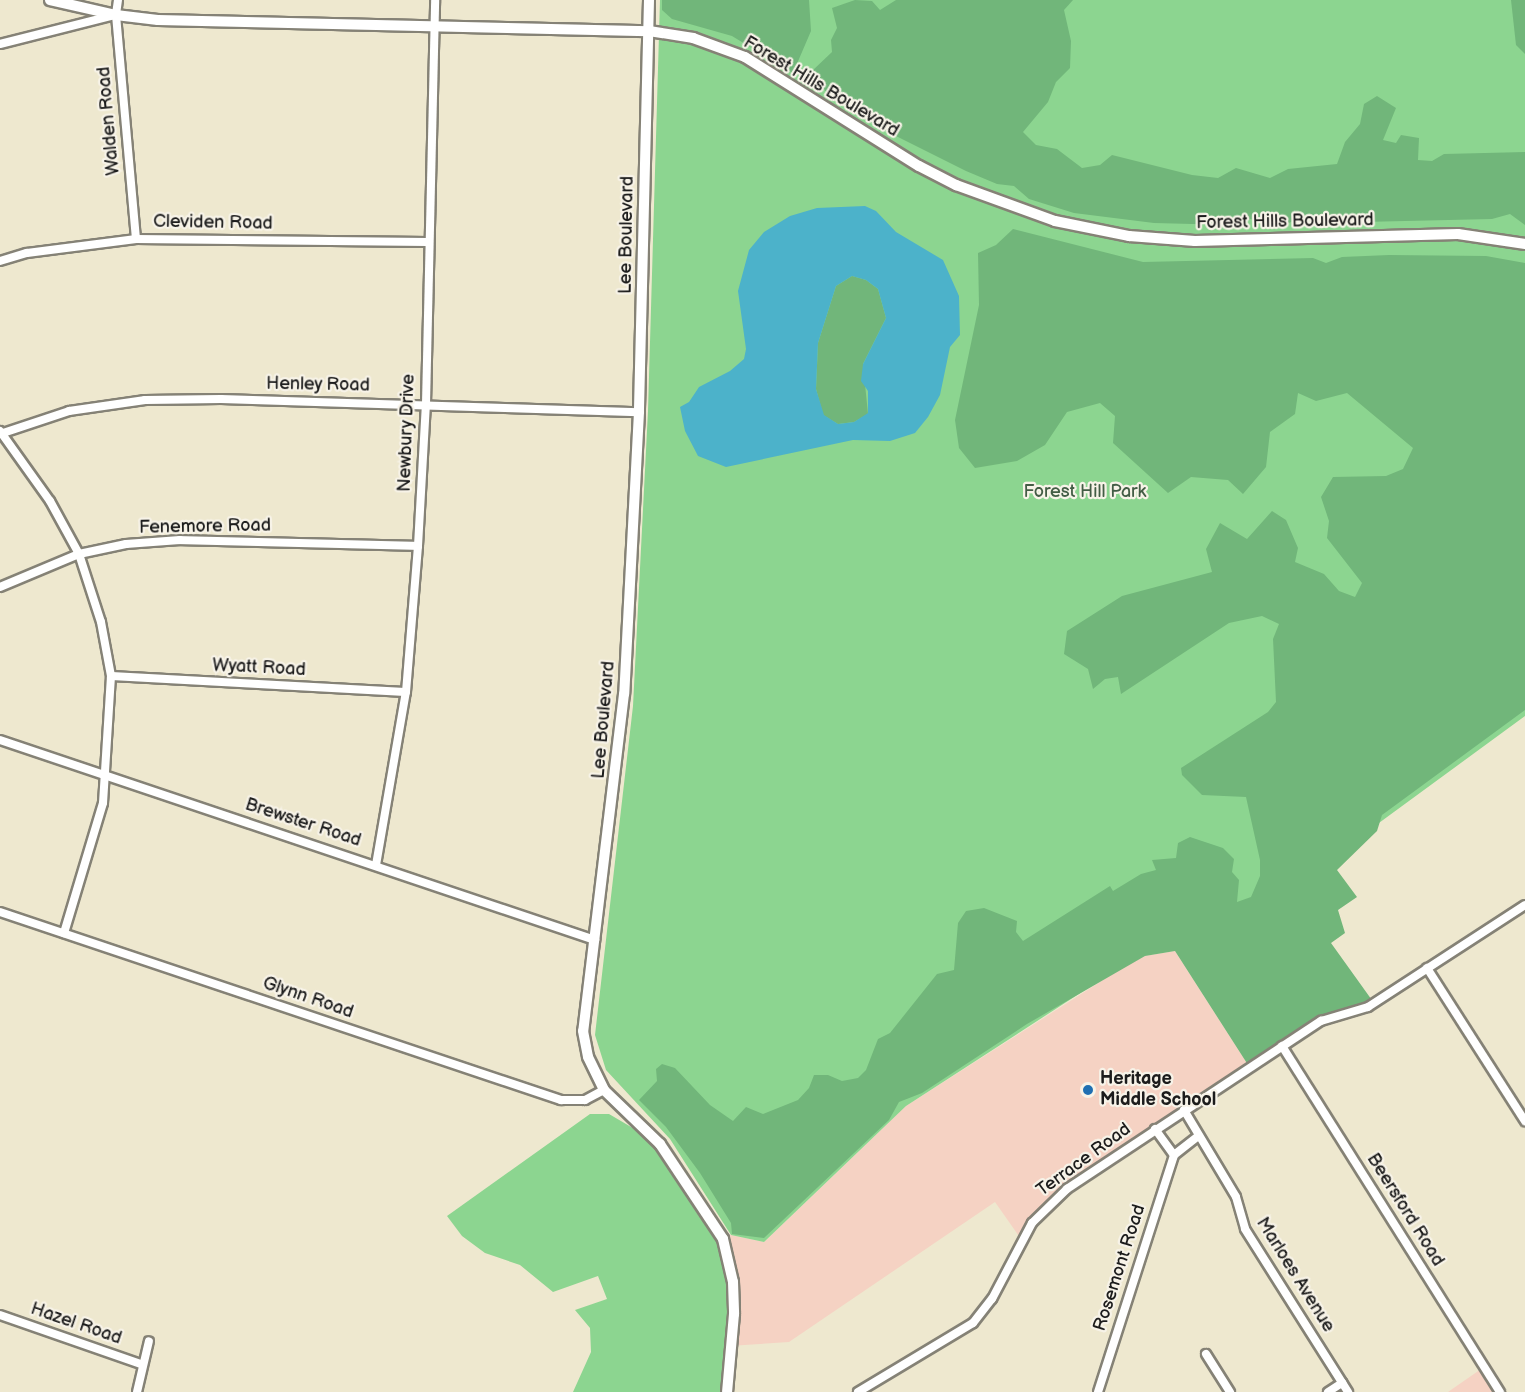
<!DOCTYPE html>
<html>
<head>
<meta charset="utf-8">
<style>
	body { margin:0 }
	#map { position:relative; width:1525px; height:1392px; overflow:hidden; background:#eee8cf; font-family:"Balsamiq Sans",sans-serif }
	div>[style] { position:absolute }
	.built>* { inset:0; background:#f5d2c3 }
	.green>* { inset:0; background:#8cd590 }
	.forest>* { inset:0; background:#71b67a }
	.water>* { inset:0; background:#4cb2ca }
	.roads { filter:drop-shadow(2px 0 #858276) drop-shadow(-2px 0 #858276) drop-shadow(0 2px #858276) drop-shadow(0 -2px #858276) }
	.minor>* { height:8px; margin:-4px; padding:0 4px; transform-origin:4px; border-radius:4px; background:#fff }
	.tertiary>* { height:10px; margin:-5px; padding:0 5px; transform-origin:5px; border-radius:5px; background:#fff }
	.dots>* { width:16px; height:16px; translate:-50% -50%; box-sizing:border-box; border:3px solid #f7f3e8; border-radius:50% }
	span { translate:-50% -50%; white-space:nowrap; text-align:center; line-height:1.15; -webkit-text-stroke:4.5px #f7f3e8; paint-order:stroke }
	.street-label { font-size:18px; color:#1c1c1c }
	.park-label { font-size:18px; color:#435d45 }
	.poi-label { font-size:18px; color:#1c1c1c; font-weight:700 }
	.left { translate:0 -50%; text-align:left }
</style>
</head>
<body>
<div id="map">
	<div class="built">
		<i style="clip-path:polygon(1175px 951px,1250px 1068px,1053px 1200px,1021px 1239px,995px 1202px,789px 1342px,729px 1346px,723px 1239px,731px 1235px,764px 1242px,906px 1106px,1125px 966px,1145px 956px)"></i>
		<i style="clip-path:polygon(1484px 1367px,1500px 1392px,1448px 1392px)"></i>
	</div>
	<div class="green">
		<i style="clip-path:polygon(660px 0,1525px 0,1525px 716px,1267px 905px,1183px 945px,1142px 953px,906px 1106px,764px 1242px,731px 1235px,670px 1139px,606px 1070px,595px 1035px,633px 706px,648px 411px)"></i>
		<i style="clip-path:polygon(590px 1114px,609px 1114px,660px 1144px,712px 1217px,733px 1282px,727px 1392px,573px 1392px,591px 1352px,590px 1328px,575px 1310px,607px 1299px,598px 1276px,553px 1292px,520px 1265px,485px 1253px,462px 1236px,447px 1216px)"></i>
	</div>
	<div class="forest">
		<i style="clip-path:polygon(662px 0,809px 0,811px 31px,793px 73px,732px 36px,672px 19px,662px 10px)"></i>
		<i style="clip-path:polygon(855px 0,872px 1px,880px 10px,896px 0,1073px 0,1064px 10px,1071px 41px,1070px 68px,1056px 82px,1048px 102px,1023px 132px,1036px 145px,1057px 149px,1082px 168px,1100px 165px,1112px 155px,1192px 175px,1218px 178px,1236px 168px,1270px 178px,1288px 169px,1337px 164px,1345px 142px,1360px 124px,1364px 104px,1377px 96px,1396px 108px,1383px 140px,1396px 143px,1401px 135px,1419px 138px,1418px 160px,1432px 161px,1444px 154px,1525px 152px,1525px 225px,1510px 214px,1492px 219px,1318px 223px,1303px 216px,1287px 224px,1250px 219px,1231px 225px,1154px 223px,1074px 213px,1029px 199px,1014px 186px,997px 184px,966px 171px,876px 126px,810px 80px,812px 71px,832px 52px,831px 40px,837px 28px,832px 8px)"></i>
		<i style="clip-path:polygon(1511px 0,1525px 0,1525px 54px,1516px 45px)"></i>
		<i style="clip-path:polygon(1013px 229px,1143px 262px,1313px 258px,1326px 263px,1342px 257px,1389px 255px,1486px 256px,1525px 263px,1525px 710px,1382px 815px,1377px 831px,1337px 870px,1357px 897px,1338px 910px,1345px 933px,1331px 943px,1374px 1003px,1321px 1021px,1250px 1068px,1175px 951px,1145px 956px,1027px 1024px,922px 1093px,899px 1102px,889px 1120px,764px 1238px,732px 1234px,731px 1223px,700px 1173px,666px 1127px,639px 1100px,657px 1081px,656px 1069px,662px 1064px,675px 1068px,710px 1105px,733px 1121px,746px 1107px,763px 1114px,798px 1100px,809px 1088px,814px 1075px,828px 1075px,842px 1081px,858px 1078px,866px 1070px,878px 1039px,890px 1033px,937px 974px,954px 970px,958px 923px,966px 911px,984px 908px,1017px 921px,1016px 932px,1023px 941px,1110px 886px,1113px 891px,1141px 874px,1156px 870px,1152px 860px,1176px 858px,1178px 843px,1190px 837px,1223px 848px,1234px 859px,1232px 872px,1239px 880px,1237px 902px,1251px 897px,1260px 876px,1260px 860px,1246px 797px,1202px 795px,1182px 775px,1181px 768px,1268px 712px,1276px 702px,1273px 639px,1279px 624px,1262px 616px,1229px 623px,1121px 694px,1118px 677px,1105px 679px,1093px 689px,1088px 669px,1064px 654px,1067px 631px,1122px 596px,1212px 572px,1206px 549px,1220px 523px,1247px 539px,1272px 511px,1286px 520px,1298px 548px,1295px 562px,1324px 574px,1339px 591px,1355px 597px,1362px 583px,1327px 538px,1329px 521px,1321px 497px,1333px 477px,1386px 476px,1403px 469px,1413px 448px,1347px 393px,1316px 401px,1298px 393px,1295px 414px,1270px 432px,1266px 467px,1243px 494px,1228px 480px,1191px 477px,1168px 493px,1113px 443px,1115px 416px,1100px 403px,1067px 412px,1045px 445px,1017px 461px,975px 468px,959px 448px,955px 420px,979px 305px,978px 253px,996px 245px)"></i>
		<i style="clip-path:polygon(852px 276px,866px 280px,878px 289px,886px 318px,863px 364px,868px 414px,854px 422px,838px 424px,823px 415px,816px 389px,818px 343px,836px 286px)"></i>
	</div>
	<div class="water">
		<i style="clip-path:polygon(evenodd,865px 206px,876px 211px,896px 232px,943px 260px,959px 296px,960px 335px,950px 347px,940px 395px,928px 417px,915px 433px,890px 441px,853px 440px,726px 467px,698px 456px,685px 431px,680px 407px,689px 402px,699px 387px,730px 371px,744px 359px,746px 349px,738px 291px,749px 250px,764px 232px,790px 216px,817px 208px,865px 206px,852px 276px,866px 280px,878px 289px,886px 318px,863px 364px,861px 381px,868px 391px,868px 413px,854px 422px,838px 424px,824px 415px,816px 389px,818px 343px,836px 286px,852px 276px)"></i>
	</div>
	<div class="roads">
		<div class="minor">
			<i style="left:118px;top:0;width:15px;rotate:98deg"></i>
			<i style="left:116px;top:15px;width:225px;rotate:84.9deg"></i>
			<i style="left:0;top:44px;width:119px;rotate:-14.2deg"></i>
			<i style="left:0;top:261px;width:28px;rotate:-17deg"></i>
			<i style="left:27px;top:253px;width:110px;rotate:-7.3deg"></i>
			<i style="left:136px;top:239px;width:291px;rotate:0.6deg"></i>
			<i style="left:0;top:431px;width:86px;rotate:54.5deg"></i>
			<i style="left:50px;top:501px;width:60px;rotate:61.3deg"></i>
			<i style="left:79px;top:554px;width:71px;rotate:72.1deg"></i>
			<i style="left:101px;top:622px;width:55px;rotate:79.5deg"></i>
			<i style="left:111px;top:676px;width:127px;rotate:93.6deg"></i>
			<i style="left:103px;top:803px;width:136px;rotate:106.7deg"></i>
			<i style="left:0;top:434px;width:73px;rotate:-18.4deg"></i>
			<i style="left:69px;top:411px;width:77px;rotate:-8.2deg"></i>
			<i style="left:145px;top:400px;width:76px;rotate:-0.8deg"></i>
			<i style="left:221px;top:399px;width:418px;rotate:1.8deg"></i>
			<i style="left:0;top:587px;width:86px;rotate:-22.7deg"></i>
			<i style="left:79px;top:554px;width:48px;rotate:-12deg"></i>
			<i style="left:126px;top:544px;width:54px;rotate:-4.2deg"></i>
			<i style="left:180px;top:540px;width:238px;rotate:1.4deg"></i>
			<i style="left:111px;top:676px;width:295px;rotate:3.1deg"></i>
			<i style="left:0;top:740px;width:628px;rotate:18.58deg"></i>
			<i style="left:376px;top:865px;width:176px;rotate:-80.2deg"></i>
			<i style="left:406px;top:692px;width:146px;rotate:-85.3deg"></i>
			<i style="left:418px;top:546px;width:142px;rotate:-86.8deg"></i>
			<i style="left:426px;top:404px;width:404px;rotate:-88.7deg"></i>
			<i style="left:0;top:912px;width:592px;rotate:18.53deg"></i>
			<i style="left:561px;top:1100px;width:24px"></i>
			<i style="left:585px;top:1100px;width:21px;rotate:-28deg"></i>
			<i style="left:1427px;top:968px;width:182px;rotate:57.4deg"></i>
			<i style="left:1282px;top:1046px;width:409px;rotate:57.8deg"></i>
			<i style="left:1184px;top:1110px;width:101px;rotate:59.1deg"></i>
			<i style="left:1236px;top:1197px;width:33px;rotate:74deg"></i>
			<i style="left:1245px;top:1229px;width:193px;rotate:57.7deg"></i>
			<i style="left:1155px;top:1129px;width:32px;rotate:54deg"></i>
			<i style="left:0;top:1315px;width:149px;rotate:19.2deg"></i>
			<i style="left:1206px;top:1354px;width:45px;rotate:57.7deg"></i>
			<i style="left:137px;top:1392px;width:52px;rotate:-76.8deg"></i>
			<i style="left:858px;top:1392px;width:134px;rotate:-31deg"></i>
			<i style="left:973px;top:1323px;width:31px;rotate:-52deg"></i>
			<i style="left:992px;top:1299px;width:86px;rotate:-62.2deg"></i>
			<i style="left:1032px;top:1223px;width:49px;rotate:-44.2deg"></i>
			<i style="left:1067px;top:1189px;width:305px;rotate:-33.5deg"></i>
			<i style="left:1321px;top:1021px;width:49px;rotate:-16.6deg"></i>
			<i style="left:1368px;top:1007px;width:187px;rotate:-33deg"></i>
			<i style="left:1098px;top:1392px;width:249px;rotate:-72.2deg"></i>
			<i style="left:1174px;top:1155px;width:31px;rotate:-38deg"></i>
			<i style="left:1328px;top:1392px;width:17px;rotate:-33deg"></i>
		</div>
		<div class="tertiary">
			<i style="left:50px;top:0;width:68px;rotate:12.8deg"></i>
			<i style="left:116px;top:15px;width:42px;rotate:6.8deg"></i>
			<i style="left:158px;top:20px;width:491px;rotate:1.3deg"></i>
			<i style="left:649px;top:31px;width:45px;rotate:9deg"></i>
			<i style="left:693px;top:38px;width:55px;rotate:20.1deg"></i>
			<i style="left:745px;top:57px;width:205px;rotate:32.1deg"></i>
			<i style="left:919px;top:166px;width:42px;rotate:27.2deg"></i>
			<i style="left:956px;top:185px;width:105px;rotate:20deg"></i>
			<i style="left:1055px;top:221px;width:76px;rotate:11.5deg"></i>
			<i style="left:1129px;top:236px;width:66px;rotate:4.3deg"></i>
			<i style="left:1195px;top:241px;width:263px;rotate:-1.5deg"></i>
			<i style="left:1458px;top:234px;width:68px;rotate:8.5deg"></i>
			<i style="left:649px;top:0;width:412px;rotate:91.4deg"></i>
			<i style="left:639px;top:412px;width:282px;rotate:93deg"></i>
			<i style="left:624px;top:694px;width:339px;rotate:96.9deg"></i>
			<i style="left:583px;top:1031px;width:26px;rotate:79deg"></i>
			<i style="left:588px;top:1057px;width:37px;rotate:64deg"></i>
			<i style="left:604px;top:1090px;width:78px;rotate:44deg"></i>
			<i style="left:660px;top:1144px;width:114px;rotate:56.4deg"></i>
			<i style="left:723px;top:1239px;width:44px;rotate:76.9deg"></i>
			<i style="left:733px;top:1282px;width:32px;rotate:88deg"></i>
			<i style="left:734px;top:1314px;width:78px;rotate:95.1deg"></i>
		</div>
	</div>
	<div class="dots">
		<i style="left:1088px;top:1090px;background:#1f6fb2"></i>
	</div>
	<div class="street-label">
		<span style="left:821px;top:87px;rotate:31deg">Forest Hills Boulevard</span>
		<span style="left:109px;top:121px;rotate:-95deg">Walden Road</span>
		<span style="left:1285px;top:222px;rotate:-1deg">Forest Hills Boulevard</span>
		<span style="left:213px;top:223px;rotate:1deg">Cleviden Road</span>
		<span style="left:627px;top:235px;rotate:-89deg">Lee Boulevard</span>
		<span style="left:318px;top:385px;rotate:1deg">Henley Road</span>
		<span style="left:407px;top:433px;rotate:-88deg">Newbury Drive</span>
		<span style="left:205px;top:527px;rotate:-1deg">Fenemore Road</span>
		<span style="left:259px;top:668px;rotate:3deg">Wyatt Road</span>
		<span style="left:604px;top:720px;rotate:-85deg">Lee Boulevard</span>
		<span style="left:303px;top:823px;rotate:18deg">Brewster Road</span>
		<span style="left:308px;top:998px;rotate:19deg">Glynn Road</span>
		<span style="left:1084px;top:1160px;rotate:-36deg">Terrace Road</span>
		<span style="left:1405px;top:1210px;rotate:58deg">Beersford Road</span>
		<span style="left:1120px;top:1268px;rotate:-72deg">Rosemont Road</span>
		<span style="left:1295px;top:1275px;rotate:58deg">Marloes Avenue</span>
		<span style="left:76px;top:1324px;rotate:19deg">Hazel Road</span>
	</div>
	<div class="park-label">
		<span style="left:1085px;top:492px">Forest Hill Park</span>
	</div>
	<div class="poi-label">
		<span class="left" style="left:1100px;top:1090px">Heritage<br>Middle School</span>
	</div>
</div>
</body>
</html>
